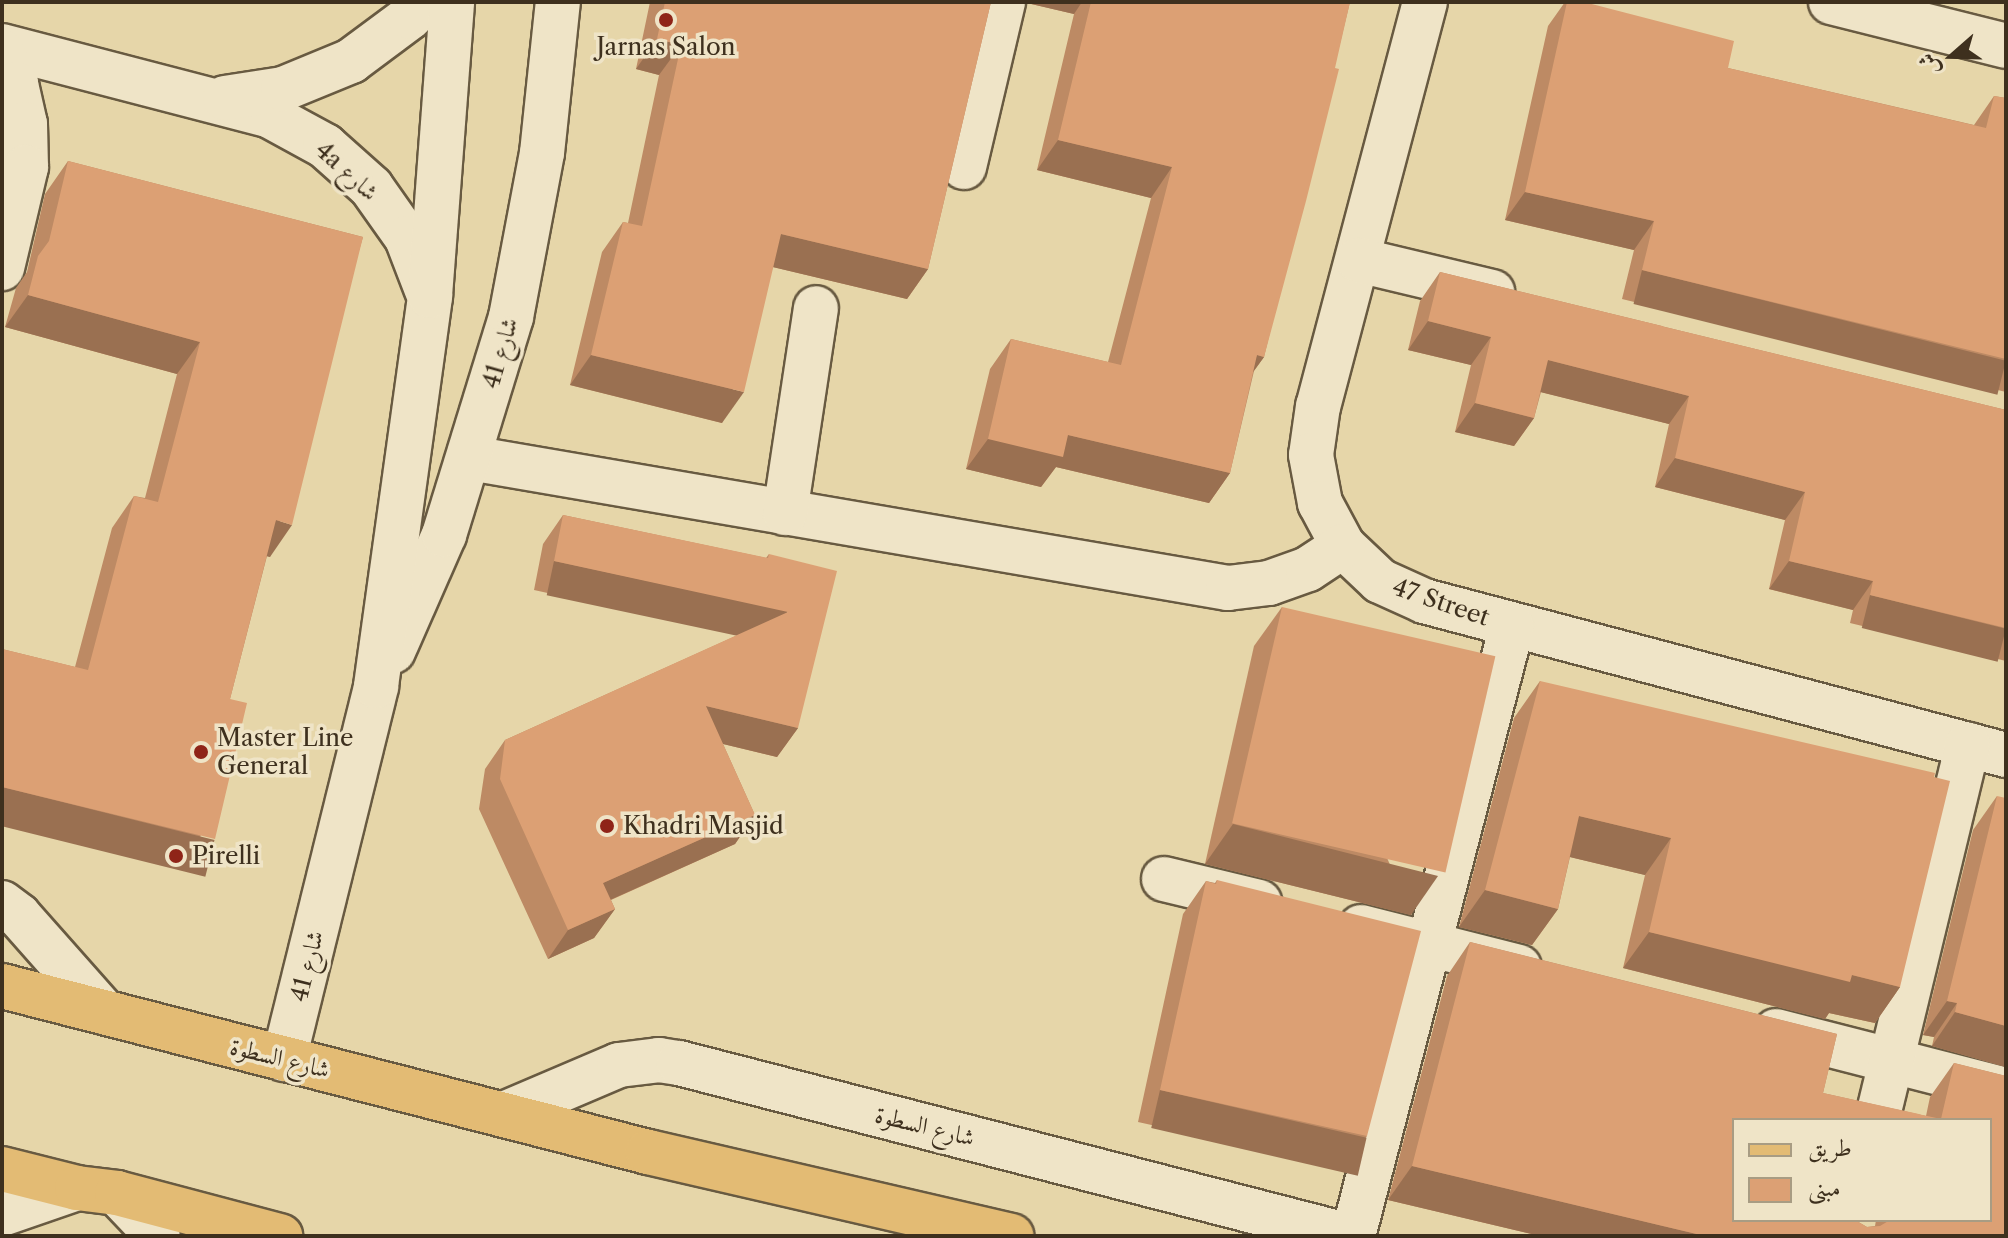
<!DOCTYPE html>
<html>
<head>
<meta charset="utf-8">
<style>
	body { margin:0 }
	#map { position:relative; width:2008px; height:1238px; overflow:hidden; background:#e6d6a9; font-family:"Libre Caslon Text",Amiri,serif }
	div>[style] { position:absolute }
	.roads { filter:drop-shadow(2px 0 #685a41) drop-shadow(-2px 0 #685a41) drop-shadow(0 2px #685a41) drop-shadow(0 -2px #685a41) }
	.minor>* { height:44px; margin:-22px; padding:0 22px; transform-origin:22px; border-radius:22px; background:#efe4c7 }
	.major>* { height:44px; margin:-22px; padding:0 22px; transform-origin:22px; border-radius:22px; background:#e3bb74 }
	.wall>* { inset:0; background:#bd8a64 }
	.shaded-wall>* { inset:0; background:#9a7051; transform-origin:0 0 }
	.building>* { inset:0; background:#dca074; transform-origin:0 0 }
	.dots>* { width:22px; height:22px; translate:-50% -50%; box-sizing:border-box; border:4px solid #efe4c7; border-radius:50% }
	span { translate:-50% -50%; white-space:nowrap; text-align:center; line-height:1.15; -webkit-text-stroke:7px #efe4c7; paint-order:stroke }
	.poi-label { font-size:24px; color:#3e301e }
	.left { translate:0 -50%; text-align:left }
	.street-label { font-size:24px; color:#3e301e }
	.frame { position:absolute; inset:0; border:4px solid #3e301e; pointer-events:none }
	.legend { position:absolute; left:1732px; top:1118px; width:260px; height:104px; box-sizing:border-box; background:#efe4c7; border:2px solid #a89c83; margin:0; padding:10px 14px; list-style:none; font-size:24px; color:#3e301e }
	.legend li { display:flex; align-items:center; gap:16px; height:40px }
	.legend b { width:40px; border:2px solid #a89c83 }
	.north { position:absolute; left:1912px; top:16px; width:80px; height:80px; -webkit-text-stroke:6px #efe4c7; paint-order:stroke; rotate:250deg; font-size:22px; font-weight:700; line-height:32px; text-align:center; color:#3e301e }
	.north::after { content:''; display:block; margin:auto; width:28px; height:36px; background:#3e301e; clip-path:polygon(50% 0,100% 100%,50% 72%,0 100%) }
</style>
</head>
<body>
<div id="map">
	<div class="roads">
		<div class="minor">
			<i style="left:1425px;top:2px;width:418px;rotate:104.8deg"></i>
			<i style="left:1318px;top:406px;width:49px;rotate:98.1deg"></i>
			<i style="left:1311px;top:455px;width:49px;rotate:79.4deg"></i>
			<i style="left:1320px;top:503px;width:49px;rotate:61.9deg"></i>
			<i style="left:1343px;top:546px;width:51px;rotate:43.4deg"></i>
			<i style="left:1380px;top:581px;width:48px;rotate:24.4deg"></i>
			<i style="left:1424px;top:601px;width:602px;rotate:14.82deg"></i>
			<i style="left:1831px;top:2px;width:180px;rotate:14.1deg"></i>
			<i style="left:2px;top:46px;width:277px;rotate:14.6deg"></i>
			<i style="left:270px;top:116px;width:63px;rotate:28.6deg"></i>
			<i style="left:325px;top:146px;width:62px;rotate:41.7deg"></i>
			<i style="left:371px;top:187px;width:62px;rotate:54.8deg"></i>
			<i style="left:407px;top:238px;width:56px;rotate:69deg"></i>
			<i style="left:2px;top:52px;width:35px;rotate:66deg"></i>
			<i style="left:16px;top:84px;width:41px;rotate:77.3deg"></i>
			<i style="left:25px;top:124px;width:43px;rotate:88.7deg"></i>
			<i style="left:26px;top:167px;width:104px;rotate:103.4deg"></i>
			<i style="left:225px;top:98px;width:59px;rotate:-8.8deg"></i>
			<i style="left:283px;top:89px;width:74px;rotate:-22.4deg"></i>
			<i style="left:351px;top:61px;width:74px;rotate:-36.7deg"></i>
			<i style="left:410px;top:17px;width:19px;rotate:-51deg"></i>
			<i style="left:964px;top:167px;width:170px;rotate:-76.7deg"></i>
			<i style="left:1358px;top:260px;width:138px;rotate:13.4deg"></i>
			<i style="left:470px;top:458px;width:769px;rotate:9.73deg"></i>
			<i style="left:1228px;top:588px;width:41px;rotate:-7deg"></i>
			<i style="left:1269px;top:583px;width:41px;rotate:-19.7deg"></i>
			<i style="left:1308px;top:569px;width:42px;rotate:-33.3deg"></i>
			<i style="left:785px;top:513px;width:207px;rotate:-81.4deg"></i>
			<i style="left:393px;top:651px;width:127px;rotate:-66.3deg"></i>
			<i style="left:444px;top:535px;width:228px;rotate:-72.9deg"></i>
			<i style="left:511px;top:317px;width:167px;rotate:-79.3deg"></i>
			<i style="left:542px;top:153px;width:152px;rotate:-84deg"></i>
			<i style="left:1164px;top:879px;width:98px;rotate:13.6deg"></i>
			<i style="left:2px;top:903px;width:21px;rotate:37deg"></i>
			<i style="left:19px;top:916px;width:128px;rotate:48.5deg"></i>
			<i style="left:1361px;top:927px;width:163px;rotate:14.2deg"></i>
			<i style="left:1776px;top:1031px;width:237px;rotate:14.4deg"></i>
			<i style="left:284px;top:1059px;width:384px;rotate:-76.1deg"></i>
			<i style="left:376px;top:686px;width:394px;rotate:-82.1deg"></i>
			<i style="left:430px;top:296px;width:295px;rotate:-85.7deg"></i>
			<i style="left:504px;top:1114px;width:125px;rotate:-23.1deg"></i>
			<i style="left:619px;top:1065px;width:40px;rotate:-7.1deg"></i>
			<i style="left:659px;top:1060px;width:20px;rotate:9deg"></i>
			<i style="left:679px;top:1063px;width:693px;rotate:14.46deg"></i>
			<i style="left:1877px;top:1120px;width:386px;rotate:-76.4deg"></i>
			<i style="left:117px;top:1193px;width:59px;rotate:46.4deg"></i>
			<i style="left:2px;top:1214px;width:79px;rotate:-19.1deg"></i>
			<i style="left:1353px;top:1236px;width:630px;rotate:-75.39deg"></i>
		</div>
		<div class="major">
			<i style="left:2px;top:986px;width:667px;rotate:14.41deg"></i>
			<i style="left:648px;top:1152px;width:373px;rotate:13deg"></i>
			<i style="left:2px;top:1169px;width:77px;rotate:14.2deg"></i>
			<i style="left:77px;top:1188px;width:40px;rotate:7.1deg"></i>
			<i style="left:117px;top:1193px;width:169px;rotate:14.8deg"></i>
		</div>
	</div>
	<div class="wall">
		<i style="clip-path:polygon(650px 2px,991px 2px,928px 269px,907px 299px,773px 267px,722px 423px,570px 385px,602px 252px,623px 222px,628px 223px,659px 75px,636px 69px)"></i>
		<i style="clip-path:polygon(1027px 2px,1350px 2px,1264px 357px,1254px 371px,1230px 473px,1209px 503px,1056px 467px,1041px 487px,966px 469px,990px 369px,1011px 339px,1108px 362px,1151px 198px,1037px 170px,1074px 14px,1027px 3px)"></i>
		<i style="clip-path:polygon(1565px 2px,1584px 2px,1728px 68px,1974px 125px,1994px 96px,2006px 98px,2006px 392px,1622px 299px,1634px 250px,1505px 220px,1548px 26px)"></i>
		<i style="clip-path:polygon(68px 161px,363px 237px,270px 557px,267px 556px,230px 699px,193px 871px,2px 825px,2px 649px,75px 667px,112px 528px,134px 496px,145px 498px,177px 374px,5px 327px,16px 288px,27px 272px,45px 194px)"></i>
		<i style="clip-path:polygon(1440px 272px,2006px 410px,2006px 661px,1850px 623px,1853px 610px,1769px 589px,1785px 520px,1655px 487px,1669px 424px,1541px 392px,1534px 418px,1514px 446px,1455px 432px,1471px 365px,1408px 350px,1420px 301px)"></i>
		<i style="clip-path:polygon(563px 515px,766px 558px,769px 554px,798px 728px,777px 757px,723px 744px,755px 815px,735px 844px,611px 900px,615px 909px,594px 938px,548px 959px,479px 809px,485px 769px,505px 740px,738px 635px,534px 590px,543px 544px)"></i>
		<i style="clip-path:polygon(1282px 607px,1411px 915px,1205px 864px,1254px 646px)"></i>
		<i style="clip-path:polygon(1540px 681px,1900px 987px,1875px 1023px,1829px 1013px,1825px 1019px,1623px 968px,1645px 875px,1570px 857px,1558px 909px,1532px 945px,1459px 927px,1514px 718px)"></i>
		<i style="clip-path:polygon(1997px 796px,2006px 1067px,1932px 1046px,1934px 1037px,1923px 1035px,1973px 830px)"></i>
		<i style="clip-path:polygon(1217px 880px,1367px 1136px,1345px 1168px,1138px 1122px,1183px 914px,1206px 881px,1215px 883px)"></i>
		<i style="clip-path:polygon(evenodd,1470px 942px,1837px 1034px,1823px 1093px,1926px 1116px,1930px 1097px,1954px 1063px,2006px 1076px,2006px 1236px,1540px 1236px,1388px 1200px,1447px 976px,1470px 942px,1734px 1120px,1990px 1120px,1990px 1220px,1876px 1220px,1875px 1226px,1867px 1227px,1855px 1220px,1734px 1220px,1734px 1120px)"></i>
	</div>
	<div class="shaded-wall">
		<i style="clip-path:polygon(1028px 2px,1082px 2px,1074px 14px,1027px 3px)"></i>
		<i style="clip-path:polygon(657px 39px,681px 45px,659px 75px,636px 69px)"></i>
		<i style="clip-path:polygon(1058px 140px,1172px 167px,1151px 198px,1037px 170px)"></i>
		<i style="clip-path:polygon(1525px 192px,1654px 221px,1634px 250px,1505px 220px)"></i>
		<i style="clip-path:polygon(781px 234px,928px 269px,907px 299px,760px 264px)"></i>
		<i style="left:1642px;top:270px;width:375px;height:35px;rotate:14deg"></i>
		<i style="clip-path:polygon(28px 295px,200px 342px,177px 374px,5px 327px)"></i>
		<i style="clip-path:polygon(1428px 321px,1491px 337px,1471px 365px,1408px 350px)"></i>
		<i style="clip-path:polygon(591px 355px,744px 392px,722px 423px,570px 385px)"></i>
		<i style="clip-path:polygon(1257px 355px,1264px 357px,1242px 387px)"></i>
		<i style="clip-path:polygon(1548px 360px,1689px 396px,1669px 424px,1528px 389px)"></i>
		<i style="clip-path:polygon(1475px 403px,1534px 418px,1514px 446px,1455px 432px)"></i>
		<i style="clip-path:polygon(1068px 435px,1230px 473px,1209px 503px,1056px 467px,1041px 487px,966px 469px,988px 439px)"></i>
		<i style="clip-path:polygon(1675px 458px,1805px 492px,1785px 520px,1655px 487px)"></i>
		<i style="clip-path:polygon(276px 520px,292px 525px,270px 557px,254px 553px)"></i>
		<i style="left:554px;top:561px;width:239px;height:35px;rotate:12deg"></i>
		<i style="clip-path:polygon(1789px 561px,1873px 581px,1853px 610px,1769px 589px)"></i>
		<i style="left:1870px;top:595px;width:140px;height:34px;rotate:14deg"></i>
		<i style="clip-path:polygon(706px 706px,798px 728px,777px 757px,686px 735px)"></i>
		<i style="left:2px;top:787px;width:219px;height:38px;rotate:14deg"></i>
		<i style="clip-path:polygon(755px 815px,735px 844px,583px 912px,603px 883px)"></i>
		<i style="clip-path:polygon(1579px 816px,1671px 838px,1645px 875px,1553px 853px)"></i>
		<i style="clip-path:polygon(1233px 824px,1438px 876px,1411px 915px,1205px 864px)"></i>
		<i style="clip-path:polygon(1485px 890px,1558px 909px,1532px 945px,1459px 927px)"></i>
		<i style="clip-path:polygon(615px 909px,594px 938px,548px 959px,568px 930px)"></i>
		<i style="clip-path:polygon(1649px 932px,1852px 975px,1900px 987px,1875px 1023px,1829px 1013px,1825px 1019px,1623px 968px)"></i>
		<i style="clip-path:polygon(1947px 1001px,1957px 1003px,1934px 1037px,1923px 1035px)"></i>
		<i style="clip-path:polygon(1955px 1012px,2006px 1026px,2006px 1067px,1932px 1046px)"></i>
		<i style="left:1160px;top:1090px;width:212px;height:39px;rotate:13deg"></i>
		<i style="clip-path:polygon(1412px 1166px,1705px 1236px,1540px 1236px,1388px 1200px)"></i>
	</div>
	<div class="building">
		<i style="clip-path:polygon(665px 2px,991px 2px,928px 269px,781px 234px,744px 392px,591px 355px,623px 222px,642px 226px,681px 45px,657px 39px)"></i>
		<i style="clip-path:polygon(1091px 2px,1350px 2px,1335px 68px,1339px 69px,1306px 201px,1264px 357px,1257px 355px,1230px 473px,1068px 435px,1063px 457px,988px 439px,1011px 339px,1121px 365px,1172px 167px,1058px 140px)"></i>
		<i style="clip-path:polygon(1567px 2px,1584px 2px,1734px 41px,1728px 68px,1986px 128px,1994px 96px,2006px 98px,2006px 359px,1642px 270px,1654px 221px,1525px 192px)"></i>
		<i style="clip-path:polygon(68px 161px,363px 237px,292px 525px,276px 520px,230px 699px,247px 703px,215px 839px,2px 787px,2px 649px,88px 670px,134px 496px,158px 502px,200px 342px,28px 295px,38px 256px,49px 241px)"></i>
		<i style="clip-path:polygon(1440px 272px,2006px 410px,2006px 628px,1870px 595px,1873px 581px,1789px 561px,1805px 492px,1675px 458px,1689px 396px,1548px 360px,1534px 418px,1475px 403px,1491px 337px,1428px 321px)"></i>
		<i style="clip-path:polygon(563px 515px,768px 558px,769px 554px,837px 571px,798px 728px,706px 706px,755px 815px,603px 883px,615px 909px,568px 930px,500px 779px,505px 740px,788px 612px,554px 561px)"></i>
		<i style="left:1282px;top:607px;width:219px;height:222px;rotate:13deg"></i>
		<i style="clip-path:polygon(1540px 681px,1935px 773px,1934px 777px,1950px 781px,1900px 987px,1852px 975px,1850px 982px,1649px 932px,1671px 838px,1579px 816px,1558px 909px,1485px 890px)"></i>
		<i style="clip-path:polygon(1997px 796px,2006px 798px,2006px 1026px,1955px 1012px,1957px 1003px,1947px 1001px)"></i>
		<i style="clip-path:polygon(1217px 880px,1421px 931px,1367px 1136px,1160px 1090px,1206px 881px,1216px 884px)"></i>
		<i style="clip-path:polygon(evenodd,1470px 942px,1837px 1034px,1823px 1093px,1941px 1119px,1954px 1063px,2006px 1076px,2006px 1236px,1705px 1236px,1412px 1166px,1470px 942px,1734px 1120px,1990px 1120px,1990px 1220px,1890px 1220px,1880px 1226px,1867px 1227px,1855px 1220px,1734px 1220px,1734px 1120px)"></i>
	</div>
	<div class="dots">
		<i style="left:666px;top:20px;background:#8f2418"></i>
		<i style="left:201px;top:752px;background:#8f2418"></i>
		<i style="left:607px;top:826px;background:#8f2418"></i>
		<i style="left:176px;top:856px;background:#8f2418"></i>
	</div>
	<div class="poi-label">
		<span style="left:666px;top:47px">Jarnas Salon</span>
		<span class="left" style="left:217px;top:752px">Master Line<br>General</span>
		<span class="left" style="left:623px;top:826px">Khadri Masjid</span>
		<span class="left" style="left:192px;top:856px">Pirelli</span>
	</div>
	<div class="street-label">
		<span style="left:347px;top:171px;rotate:42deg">4a شارع</span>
		<span style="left:500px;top:353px;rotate:-74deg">شارع 41</span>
		<span style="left:1441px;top:602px;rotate:19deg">47 Street</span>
		<span style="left:307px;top:966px;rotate:-76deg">شارع 41</span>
		<span style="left:280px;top:1058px;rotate:14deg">شارع السطوة</span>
		<span style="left:925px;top:1126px;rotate:14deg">شارع السطوة</span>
	</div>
	<div class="frame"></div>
	<ul class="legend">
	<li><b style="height:10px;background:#e3bb74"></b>طريق</li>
	<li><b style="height:22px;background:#dca074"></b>مبنى</li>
	</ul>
	<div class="north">ش</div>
</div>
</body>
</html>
